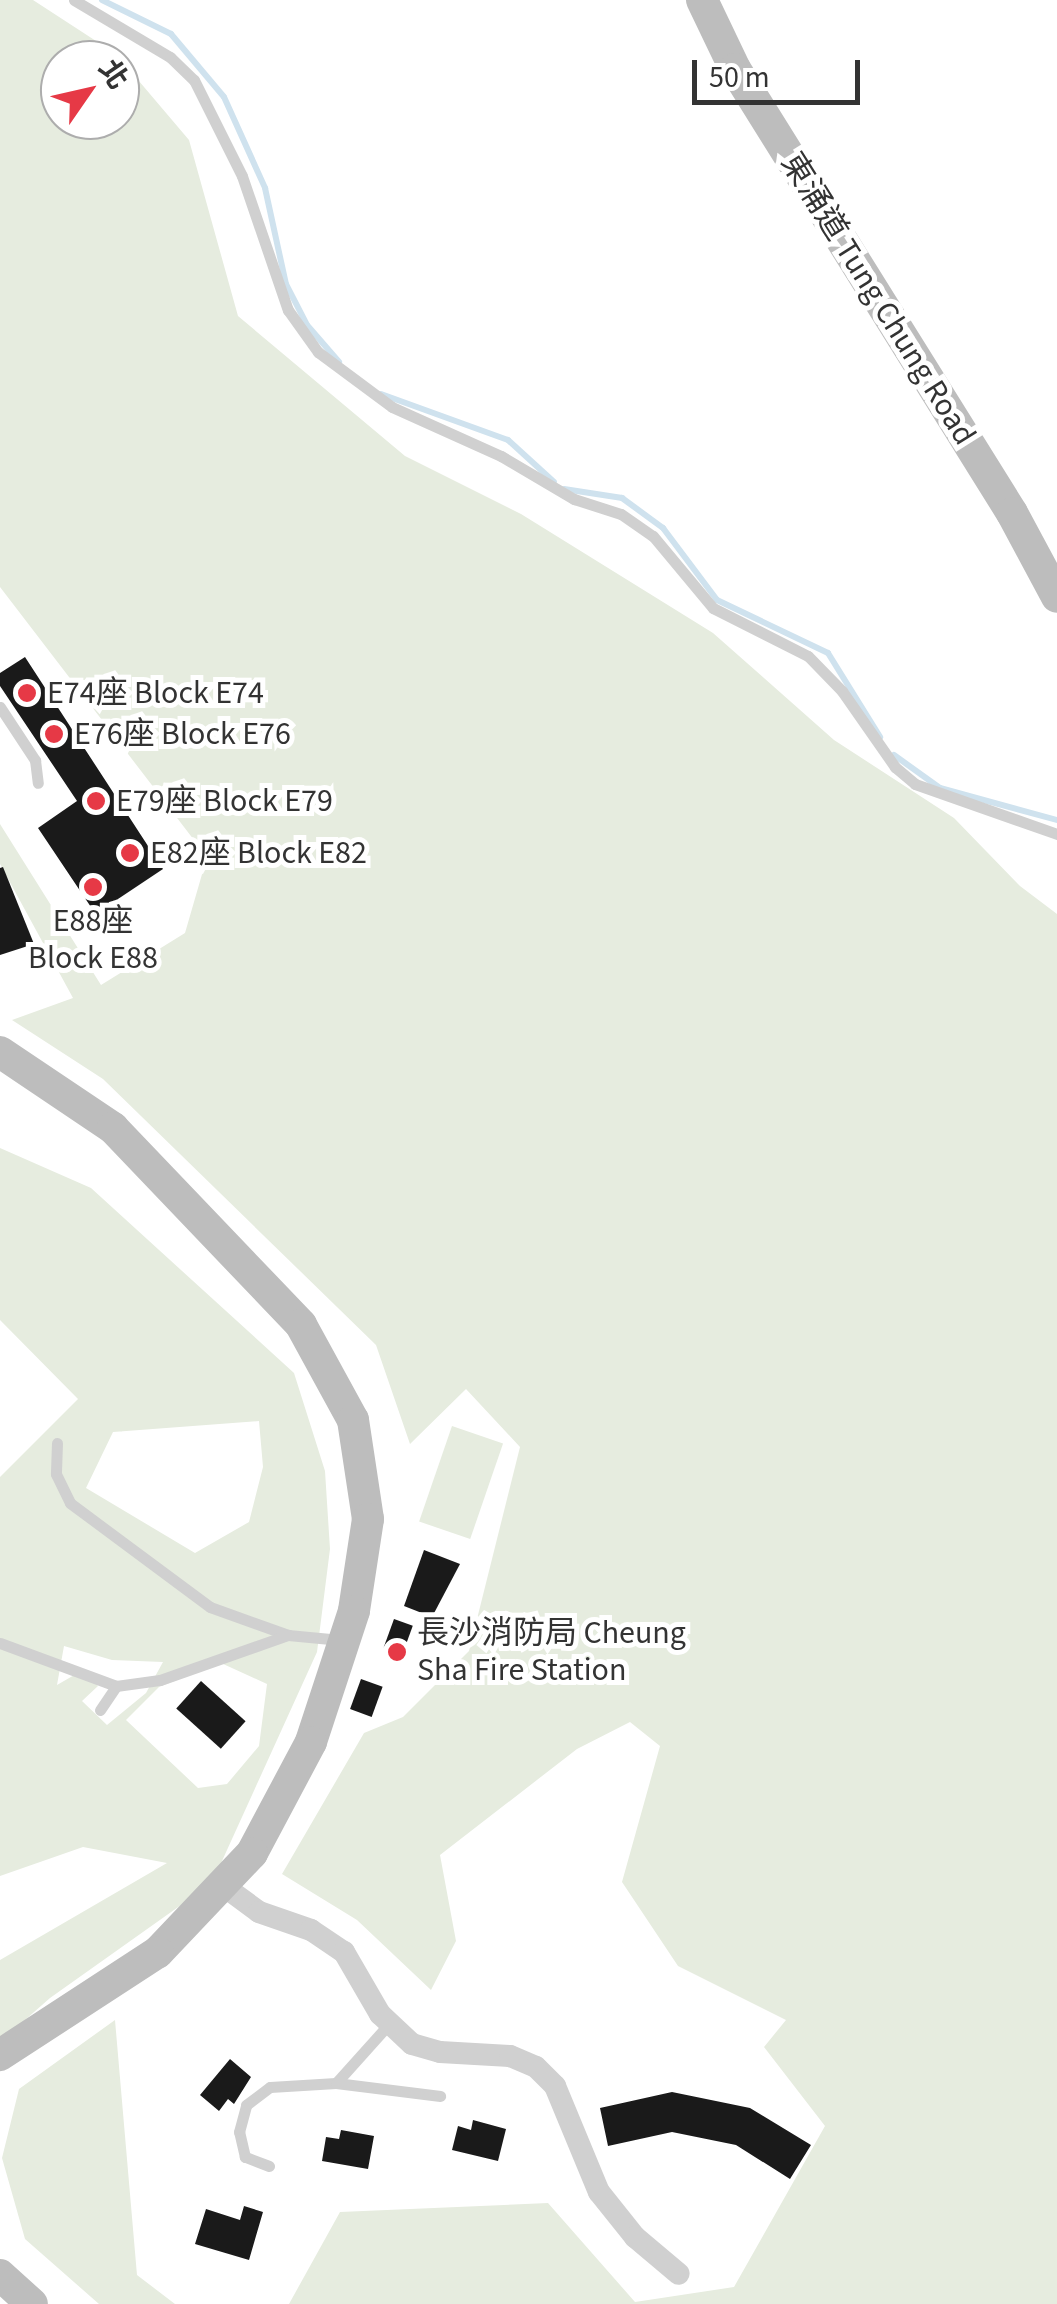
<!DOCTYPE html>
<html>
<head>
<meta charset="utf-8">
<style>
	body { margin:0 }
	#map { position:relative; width:1057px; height:2304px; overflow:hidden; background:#fff; font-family:"Source Sans 3","Noto Sans TC",sans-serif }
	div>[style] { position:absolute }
	.green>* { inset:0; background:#e6ecdf; transform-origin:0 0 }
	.stream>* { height:6px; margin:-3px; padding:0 3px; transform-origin:3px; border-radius:3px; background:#cfe2ee }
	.building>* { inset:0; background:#1a1a1a; transform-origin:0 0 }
	.service>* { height:11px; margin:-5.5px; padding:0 5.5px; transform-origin:5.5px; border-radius:5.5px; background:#d0d0d0 }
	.minor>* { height:22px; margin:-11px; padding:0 11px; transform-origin:11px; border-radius:11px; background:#d0d0d0 }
	.secondary>* { height:32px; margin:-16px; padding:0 16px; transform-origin:16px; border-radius:16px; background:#bdbdbd }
	.dots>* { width:28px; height:28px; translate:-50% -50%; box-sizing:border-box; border:5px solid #fff; border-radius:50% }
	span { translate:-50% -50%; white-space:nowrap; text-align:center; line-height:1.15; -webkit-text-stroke:10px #fff; paint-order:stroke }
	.street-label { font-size:32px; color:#333 }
	.poi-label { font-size:32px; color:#333 }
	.left { translate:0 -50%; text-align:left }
	.north { position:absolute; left:40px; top:40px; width:100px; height:100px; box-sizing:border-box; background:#fff; border:2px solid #adadad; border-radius:50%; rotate:56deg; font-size:28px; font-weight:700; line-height:40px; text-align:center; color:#333 }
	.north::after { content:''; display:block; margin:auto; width:35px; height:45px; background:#e63946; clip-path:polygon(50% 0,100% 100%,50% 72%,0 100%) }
	.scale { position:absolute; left:692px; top:60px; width:168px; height:45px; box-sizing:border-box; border:5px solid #333; border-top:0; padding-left:12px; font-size:30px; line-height:35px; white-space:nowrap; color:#333; -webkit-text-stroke:8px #fff; paint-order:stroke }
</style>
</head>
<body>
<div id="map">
	<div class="green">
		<i style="clip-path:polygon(evenodd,0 0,33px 0,116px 54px,189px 140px,238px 316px,405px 456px,521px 514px,713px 633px,834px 740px,954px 818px,1020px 886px,1057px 914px,1057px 2304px,289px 2304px,340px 2212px,548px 2203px,635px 2302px,734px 2287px,825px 2126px,764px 2047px,786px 2020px,678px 1966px,622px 1882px,660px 1746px,630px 1722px,577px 1749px,440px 1855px,456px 1941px,431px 1990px,357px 1920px,282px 1874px,364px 1733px,403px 1717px,469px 1651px,520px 1447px,466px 1389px,410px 1444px,376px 1345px,103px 1079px,12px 1020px,73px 998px,0 864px,0 824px,101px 985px,185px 933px,207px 857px,0 587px,0 0,60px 60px,120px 60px,120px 120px,60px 120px,60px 60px)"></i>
		<i style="clip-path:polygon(evenodd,0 1148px,91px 1188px,294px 1373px,325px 1471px,330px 1549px,317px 1652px,212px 1883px,50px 1998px,0 2042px,0 1960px,167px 1863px,83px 1847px,0 1876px,0 1477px,78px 1399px,0 1320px,0 1148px,259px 1421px,263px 1467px,249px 1522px,195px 1553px,86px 1488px,113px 1432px,259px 1421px,0 1148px,64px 1646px,112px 1660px,163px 1662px,146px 1693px,107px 1725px,82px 1701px,98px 1686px,83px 1670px,57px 1685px,64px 1646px,0 1148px,221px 1663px,267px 1684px,259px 1746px,227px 1784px,198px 1788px,126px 1720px,159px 1687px,221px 1663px)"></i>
		<i style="left:452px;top:1426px;width:54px;height:101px;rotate:19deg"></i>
		<i style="clip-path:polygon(115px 2020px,137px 2275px,175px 2304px,99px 2304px,25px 2239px,2px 2158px,19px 2089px)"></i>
	</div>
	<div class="stream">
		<i style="left:102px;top:0;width:77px;rotate:26.2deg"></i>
		<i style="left:171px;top:34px;width:82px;rotate:49.9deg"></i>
		<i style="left:224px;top:97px;width:100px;rotate:65.7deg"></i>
		<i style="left:265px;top:188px;width:98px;rotate:77.7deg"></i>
		<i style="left:286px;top:284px;width:46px;rotate:62.9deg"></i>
		<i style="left:307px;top:325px;width:49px;rotate:49.1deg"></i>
		<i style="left:381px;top:394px;width:135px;rotate:19.9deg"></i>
		<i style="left:508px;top:440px;width:62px;rotate:42.4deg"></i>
		<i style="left:564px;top:489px;width:59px;rotate:8.8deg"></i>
		<i style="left:622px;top:498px;width:51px;rotate:36.2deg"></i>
		<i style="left:663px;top:528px;width:90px;rotate:53.1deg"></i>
		<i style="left:717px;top:600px;width:123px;rotate:25.5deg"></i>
		<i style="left:828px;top:653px;width:99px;rotate:58.2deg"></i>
		<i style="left:894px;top:755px;width:57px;rotate:35.7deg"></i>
		<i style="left:940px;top:788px;width:121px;rotate:15.3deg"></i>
	</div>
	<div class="building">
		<i style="clip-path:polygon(25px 657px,163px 869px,118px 899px,130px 916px,107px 931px,38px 828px,77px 801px,0 686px,0 673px)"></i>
		<i style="clip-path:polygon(3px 867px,34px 944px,0 955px,0 868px)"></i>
		<i style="clip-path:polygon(424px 1550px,460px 1564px,432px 1617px,404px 1606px)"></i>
		<i style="left:394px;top:1619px;width:20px;height:30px;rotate:20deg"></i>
		<i style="left:361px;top:1679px;width:23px;height:32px;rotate:20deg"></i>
		<i style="left:201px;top:1681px;width:60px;height:37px;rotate:42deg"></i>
		<i style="clip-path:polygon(230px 2059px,251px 2077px,234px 2104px,228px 2099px,219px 2111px,200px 2095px)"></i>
		<i style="clip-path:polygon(672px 2092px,750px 2108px,811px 2145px,790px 2179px,736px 2145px,672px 2132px,608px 2146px,600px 2108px)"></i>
		<i style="clip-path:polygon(473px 2120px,506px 2129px,498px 2161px,452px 2150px,458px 2126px,471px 2130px)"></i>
		<i style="clip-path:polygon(341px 2130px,374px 2136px,368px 2169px,322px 2161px,326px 2137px,339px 2139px)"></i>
		<i style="clip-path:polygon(244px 2206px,263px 2212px,249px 2260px,195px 2244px,206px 2209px,240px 2220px)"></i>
	</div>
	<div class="service">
		<i style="left:74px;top:0;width:112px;rotate:30.7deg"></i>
		<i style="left:170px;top:57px;width:33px;rotate:44deg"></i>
		<i style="left:194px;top:80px;width:107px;rotate:63.4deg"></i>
		<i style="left:242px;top:176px;width:142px;rotate:71.1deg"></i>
		<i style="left:288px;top:310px;width:52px;rotate:54.5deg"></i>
		<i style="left:318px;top:352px;width:92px;rotate:36.6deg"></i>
		<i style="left:392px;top:407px;width:120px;rotate:24.2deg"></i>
		<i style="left:501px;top:456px;width:85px;rotate:30.5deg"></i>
		<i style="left:574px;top:499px;width:49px;rotate:17.7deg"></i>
		<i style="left:621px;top:514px;width:39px;rotate:35deg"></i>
		<i style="left:653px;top:536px;width:94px;rotate:50.2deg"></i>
		<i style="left:713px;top:608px;width:106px;rotate:26.8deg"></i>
		<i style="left:808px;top:656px;width:49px;rotate:45.8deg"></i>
		<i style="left:842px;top:691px;width:93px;rotate:55.1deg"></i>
		<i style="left:895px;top:767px;width:26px;rotate:40deg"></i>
		<i style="left:915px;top:784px;width:151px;rotate:19.4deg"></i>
		<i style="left:0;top:707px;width:64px;rotate:56.6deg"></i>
		<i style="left:35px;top:760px;width:23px;rotate:83deg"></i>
		<i style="left:57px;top:1443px;width:31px;rotate:92deg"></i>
		<i style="left:56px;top:1474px;width:32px;rotate:64deg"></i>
		<i style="left:70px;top:1503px;width:174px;rotate:36.6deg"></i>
		<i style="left:210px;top:1607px;width:83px;rotate:19.7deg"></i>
		<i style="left:288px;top:1635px;width:53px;rotate:5.4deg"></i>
		<i style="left:0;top:1643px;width:124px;rotate:20.3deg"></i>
		<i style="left:100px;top:1710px;width:29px;rotate:-56deg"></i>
		<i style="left:116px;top:1686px;width:44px;rotate:-7.8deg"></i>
		<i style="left:160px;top:1680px;width:136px;rotate:-19.4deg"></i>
		<i style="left:336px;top:2083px;width:78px;rotate:-48.1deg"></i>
		<i style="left:269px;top:2166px;width:26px;rotate:-159deg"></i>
		<i style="left:245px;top:2157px;width:26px;rotate:-103deg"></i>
		<i style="left:239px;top:2132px;width:28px;rotate:-75deg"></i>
		<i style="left:246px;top:2105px;width:30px;rotate:-37deg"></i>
		<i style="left:270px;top:2087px;width:66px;rotate:-3.5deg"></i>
		<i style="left:336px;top:2083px;width:105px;rotate:7.1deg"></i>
	</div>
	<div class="minor">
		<i style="left:225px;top:1887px;width:42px;rotate:36.3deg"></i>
		<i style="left:259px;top:1912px;width:55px;rotate:19.1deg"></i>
		<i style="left:311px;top:1930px;width:40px;rotate:34deg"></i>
		<i style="left:344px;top:1952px;width:72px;rotate:59.9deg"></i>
		<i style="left:380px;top:2014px;width:44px;rotate:43.2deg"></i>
		<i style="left:412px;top:2044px;width:29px;rotate:16deg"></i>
		<i style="left:440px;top:2052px;width:70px;rotate:3.3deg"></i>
		<i style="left:510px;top:2056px;width:28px;rotate:23deg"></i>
		<i style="left:536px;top:2067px;width:27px;rotate:45deg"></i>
		<i style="left:555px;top:2086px;width:115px;rotate:67.5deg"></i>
		<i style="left:599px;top:2192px;width:58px;rotate:51.3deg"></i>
		<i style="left:635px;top:2237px;width:57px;rotate:40.1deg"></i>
	</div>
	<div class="secondary">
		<i style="left:702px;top:0;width:76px;rotate:64.4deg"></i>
		<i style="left:735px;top:69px;width:523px;rotate:58.04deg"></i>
		<i style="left:1012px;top:513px;width:95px;rotate:61.8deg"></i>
		<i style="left:0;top:1052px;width:136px;rotate:33.9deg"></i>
		<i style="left:113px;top:1128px;width:272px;rotate:46.3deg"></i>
		<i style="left:301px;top:1325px;width:108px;rotate:61.3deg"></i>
		<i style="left:353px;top:1420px;width:100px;rotate:81.4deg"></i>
		<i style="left:368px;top:1519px;width:93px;rotate:98.7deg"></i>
		<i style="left:354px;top:1611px;width:138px;rotate:108.2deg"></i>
		<i style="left:311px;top:1742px;width:126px;rotate:118deg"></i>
		<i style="left:252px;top:1853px;width:137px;rotate:133.5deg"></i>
		<i style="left:158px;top:1952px;width:189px;rotate:146.9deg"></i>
		<i style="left:0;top:2275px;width:43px;rotate:42.2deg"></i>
	</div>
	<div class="dots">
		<i style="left:27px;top:693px;background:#e63946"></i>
		<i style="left:54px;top:734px;background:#e63946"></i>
		<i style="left:96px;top:801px;background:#e63946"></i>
		<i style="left:130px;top:853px;background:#e63946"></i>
		<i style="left:93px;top:887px;background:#e63946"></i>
		<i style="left:397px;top:1652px;background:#e63946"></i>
	</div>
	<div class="street-label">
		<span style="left:878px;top:299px;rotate:58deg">東涌道 Tung Chung Road</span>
	</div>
	<div class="poi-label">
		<span class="left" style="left:47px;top:693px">E74座 Block E74</span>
		<span class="left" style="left:74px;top:734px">E76座 Block E76</span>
		<span class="left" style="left:116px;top:801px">E79座 Block E79</span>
		<span class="left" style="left:150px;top:853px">E82座 Block E82</span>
		<span style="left:93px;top:940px">E88座<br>Block E88</span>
		<span class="left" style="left:417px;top:1652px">長沙消防局 Cheung<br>Sha Fire Station</span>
	</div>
	<div class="north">北</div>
	<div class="scale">50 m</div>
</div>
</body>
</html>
